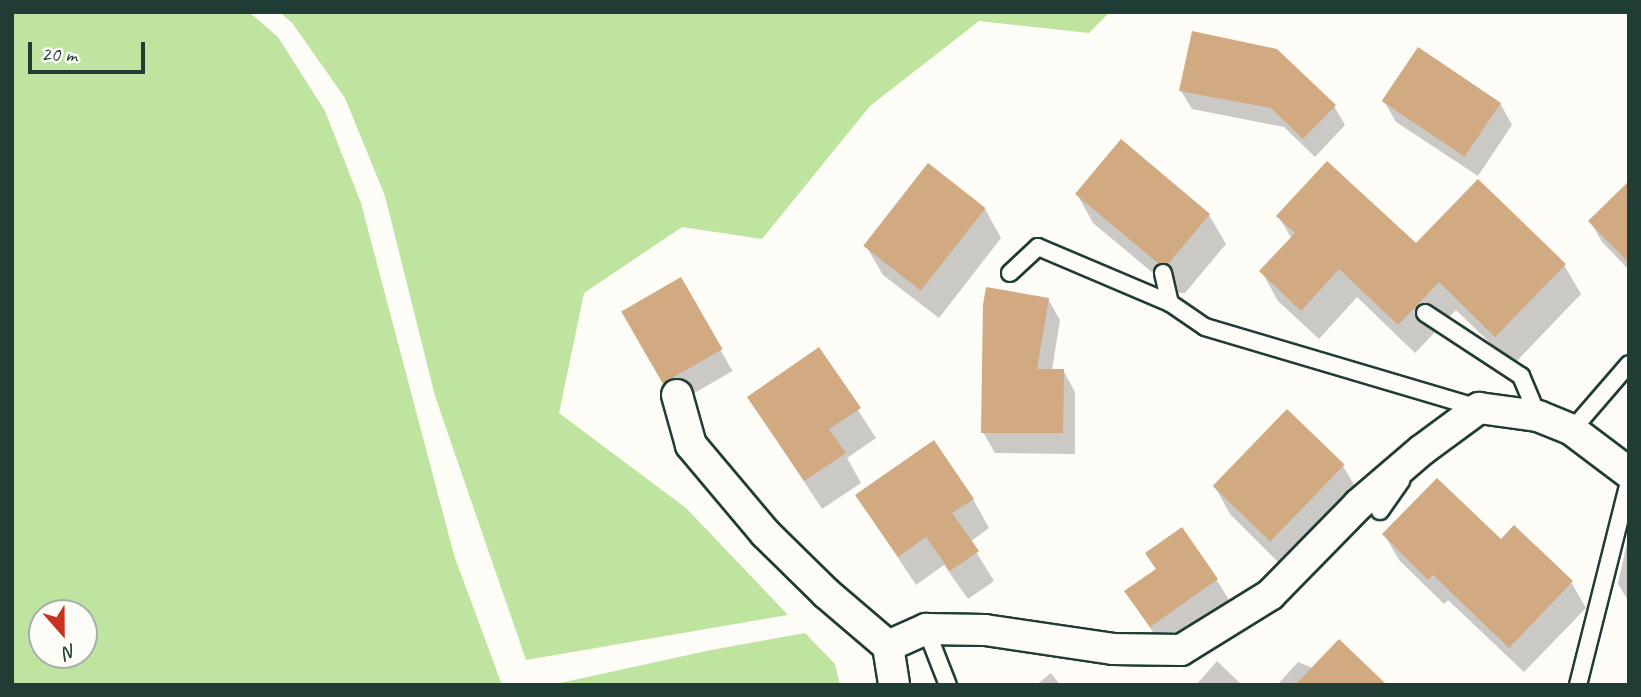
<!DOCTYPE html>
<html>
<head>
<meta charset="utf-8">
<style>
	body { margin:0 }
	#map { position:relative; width:1641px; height:697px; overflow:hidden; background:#fdfcf7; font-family:Caveat,sans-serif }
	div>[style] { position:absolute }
	.green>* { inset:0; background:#bee49f }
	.shadow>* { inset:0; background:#0003; transform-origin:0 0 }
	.building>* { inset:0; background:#d1aa82; transform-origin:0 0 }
	.roads { filter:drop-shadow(2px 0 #1f3d34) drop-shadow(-2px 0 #1f3d34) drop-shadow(0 2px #1f3d34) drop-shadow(0 -2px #1f3d34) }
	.service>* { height:16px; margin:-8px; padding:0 8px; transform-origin:8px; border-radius:8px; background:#fdfcf7 }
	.minor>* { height:30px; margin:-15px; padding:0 15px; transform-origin:15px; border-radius:15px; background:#fdfcf7 }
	span { translate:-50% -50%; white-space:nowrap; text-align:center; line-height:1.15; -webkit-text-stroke:5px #fdfcf7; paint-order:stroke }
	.frame { position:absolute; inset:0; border:14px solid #1f3d34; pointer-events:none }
	.north { position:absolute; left:28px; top:599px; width:70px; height:70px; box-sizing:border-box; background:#fdfcf7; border:2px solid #a4b0a9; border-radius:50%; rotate:159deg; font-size:19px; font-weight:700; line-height:28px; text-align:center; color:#1f3d34 }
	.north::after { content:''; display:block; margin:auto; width:24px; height:32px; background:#c8321e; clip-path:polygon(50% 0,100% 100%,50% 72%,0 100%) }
	.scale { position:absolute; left:28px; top:42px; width:117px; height:32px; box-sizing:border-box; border:4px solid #1f3d34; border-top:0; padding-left:9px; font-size:21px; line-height:24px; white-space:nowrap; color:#1f3d34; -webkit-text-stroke:5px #fdfcf7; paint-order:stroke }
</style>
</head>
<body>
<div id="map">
	<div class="green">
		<i style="clip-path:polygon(evenodd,12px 12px,249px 12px,278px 37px,325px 111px,361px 203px,454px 555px,502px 685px,12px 685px,12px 12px,42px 613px,84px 613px,84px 655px,42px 655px,42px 613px)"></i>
		<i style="clip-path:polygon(280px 12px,1110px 12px,1089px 33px,979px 21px,870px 106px,762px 239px,682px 227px,584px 293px,559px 413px,686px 508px,788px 615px,526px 660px,435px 396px,385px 196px,345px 98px,293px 24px)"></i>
		<i style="clip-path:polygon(805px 633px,835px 664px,840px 685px,551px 685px,711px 650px)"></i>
	</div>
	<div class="shadow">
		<i style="clip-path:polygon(1419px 49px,1500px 103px,1512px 125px,1478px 176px,1396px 122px,1384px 101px)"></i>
		<i style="clip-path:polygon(1181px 91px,1334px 106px,1345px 125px,1315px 157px,1284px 127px,1192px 109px)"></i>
		<i style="clip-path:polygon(1629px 183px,1629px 270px,1602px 242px,1590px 221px)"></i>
		<i style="clip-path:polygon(1077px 194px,1209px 215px,1226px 244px,1185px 293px,1177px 293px,1093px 223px)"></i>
		<i style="clip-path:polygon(985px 209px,1001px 238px,939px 318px,883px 275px,866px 246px)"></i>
		<i style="clip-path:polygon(1278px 216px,1416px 246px,1564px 265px,1581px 294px,1513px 365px,1456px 310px,1415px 353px,1357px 297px,1319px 339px,1278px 301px,1262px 272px,1292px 239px)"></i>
		<i style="left:680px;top:280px;width:105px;height:65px;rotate:60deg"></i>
		<i style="clip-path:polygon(1048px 299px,1060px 320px,1052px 370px,1063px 370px,1075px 392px,1075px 454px,995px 453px,983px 432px)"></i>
		<i style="clip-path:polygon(819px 350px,876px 438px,847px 458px,861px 483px,822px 509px,749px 397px)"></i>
		<i style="clip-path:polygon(1343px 466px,1360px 495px,1286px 570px,1230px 514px,1214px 485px)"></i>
		<i style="clip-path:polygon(857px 496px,973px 499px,989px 528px,970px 542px,994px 581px,968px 599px,944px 565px,916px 585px)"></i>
		<i style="clip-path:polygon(1384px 534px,1501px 541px,1571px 582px,1586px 608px,1524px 672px,1448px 600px,1444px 604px,1399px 560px)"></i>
		<i style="clip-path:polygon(1628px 538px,1629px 538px,1629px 602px,1618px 584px)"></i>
		<i style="clip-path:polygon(1147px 554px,1216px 579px,1229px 600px,1163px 647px,1126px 592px,1157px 571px)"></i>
		<i style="clip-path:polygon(1217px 661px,1242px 685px,1196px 685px)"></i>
		<i style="clip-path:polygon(1298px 662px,1313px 668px,1385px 685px,1277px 685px)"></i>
		<i style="clip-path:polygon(1051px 673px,1060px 685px,1036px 685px)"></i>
	</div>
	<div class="building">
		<i style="clip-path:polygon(1192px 31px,1277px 49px,1336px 105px,1303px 139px,1271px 108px,1179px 91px)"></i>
		<i style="left:1418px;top:47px;width:100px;height:65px;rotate:34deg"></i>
		<i style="clip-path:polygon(1121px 139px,1210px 214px,1168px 264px,1159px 264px,1075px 194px)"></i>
		<i style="clip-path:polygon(1327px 161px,1416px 243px,1478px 179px,1566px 264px,1495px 337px,1439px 282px,1398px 325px,1339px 269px,1301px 311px,1259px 271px,1295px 233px,1276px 216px)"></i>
		<i style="left:928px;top:163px;width:73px;height:105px;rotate:38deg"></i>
		<i style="clip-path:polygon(1629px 181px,1629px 263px,1588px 221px)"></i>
		<i style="left:681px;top:277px;width:83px;height:69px;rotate:60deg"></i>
		<i style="clip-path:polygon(986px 287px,1049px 298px,1037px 369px,1064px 369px,1063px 433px,981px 433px,983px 305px)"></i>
		<i style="clip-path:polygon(819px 347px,861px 408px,829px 429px,846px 453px,804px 481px,747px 397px)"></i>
		<i style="left:1287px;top:409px;width:80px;height:107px;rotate:44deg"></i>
		<i style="clip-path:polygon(934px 440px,974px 499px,952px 513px,979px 551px,950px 571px,926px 537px,898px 557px,855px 495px)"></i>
		<i style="clip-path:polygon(1437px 478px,1501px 539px,1514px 525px,1573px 581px,1509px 648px,1433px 575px,1428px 580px,1382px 534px)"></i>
		<i style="clip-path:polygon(1182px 527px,1218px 579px,1150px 627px,1124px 591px,1156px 569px,1145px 553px)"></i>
		<i style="clip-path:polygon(1339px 639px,1387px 685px,1295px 685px)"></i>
	</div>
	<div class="roads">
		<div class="service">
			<i style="left:1010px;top:273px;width:38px;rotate:-43deg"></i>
			<i style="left:1038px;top:247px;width:143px;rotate:23deg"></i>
			<i style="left:1163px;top:273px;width:31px;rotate:77deg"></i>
			<i style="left:1170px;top:303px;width:42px;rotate:34.4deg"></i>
			<i style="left:1205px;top:327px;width:286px;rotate:16.5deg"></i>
			<i style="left:1425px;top:313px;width:115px;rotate:33.3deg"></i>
			<i style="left:1521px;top:376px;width:43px;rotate:67deg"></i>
			<i style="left:1572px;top:430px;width:87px;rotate:-49.2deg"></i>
			<i style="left:1380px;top:511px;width:37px;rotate:-55deg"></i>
			<i style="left:926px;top:629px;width:60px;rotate:68.6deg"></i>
			<i style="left:1578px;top:685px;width:209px;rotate:-75.9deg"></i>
		</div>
		<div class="minor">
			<i style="left:677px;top:395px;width:52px;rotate:74.4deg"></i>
			<i style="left:691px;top:445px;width:115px;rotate:49.9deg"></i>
			<i style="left:765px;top:533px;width:86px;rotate:44.5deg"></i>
			<i style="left:826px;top:593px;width:82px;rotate:40.5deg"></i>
			<i style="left:888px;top:646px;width:39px;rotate:81deg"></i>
			<i style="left:888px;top:646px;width:42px;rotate:-24.1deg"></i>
			<i style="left:926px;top:629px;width:59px;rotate:1deg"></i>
			<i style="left:985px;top:630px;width:129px;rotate:8.4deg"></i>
			<i style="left:1113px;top:649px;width:68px;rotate:0.8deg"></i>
			<i style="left:1181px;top:650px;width:105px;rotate:-31.7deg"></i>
			<i style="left:1270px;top:595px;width:127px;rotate:-45.6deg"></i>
			<i style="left:1359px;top:504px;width:83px;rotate:-40.6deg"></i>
			<i style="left:1422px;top:450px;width:71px;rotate:-36.4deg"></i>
			<i style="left:1479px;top:408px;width:60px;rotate:7.7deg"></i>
			<i style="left:1538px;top:416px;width:37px;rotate:22deg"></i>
			<i style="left:1572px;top:430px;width:71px;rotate:37deg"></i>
		</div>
	</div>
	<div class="frame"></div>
	<div class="north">N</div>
	<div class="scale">20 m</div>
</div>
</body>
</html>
